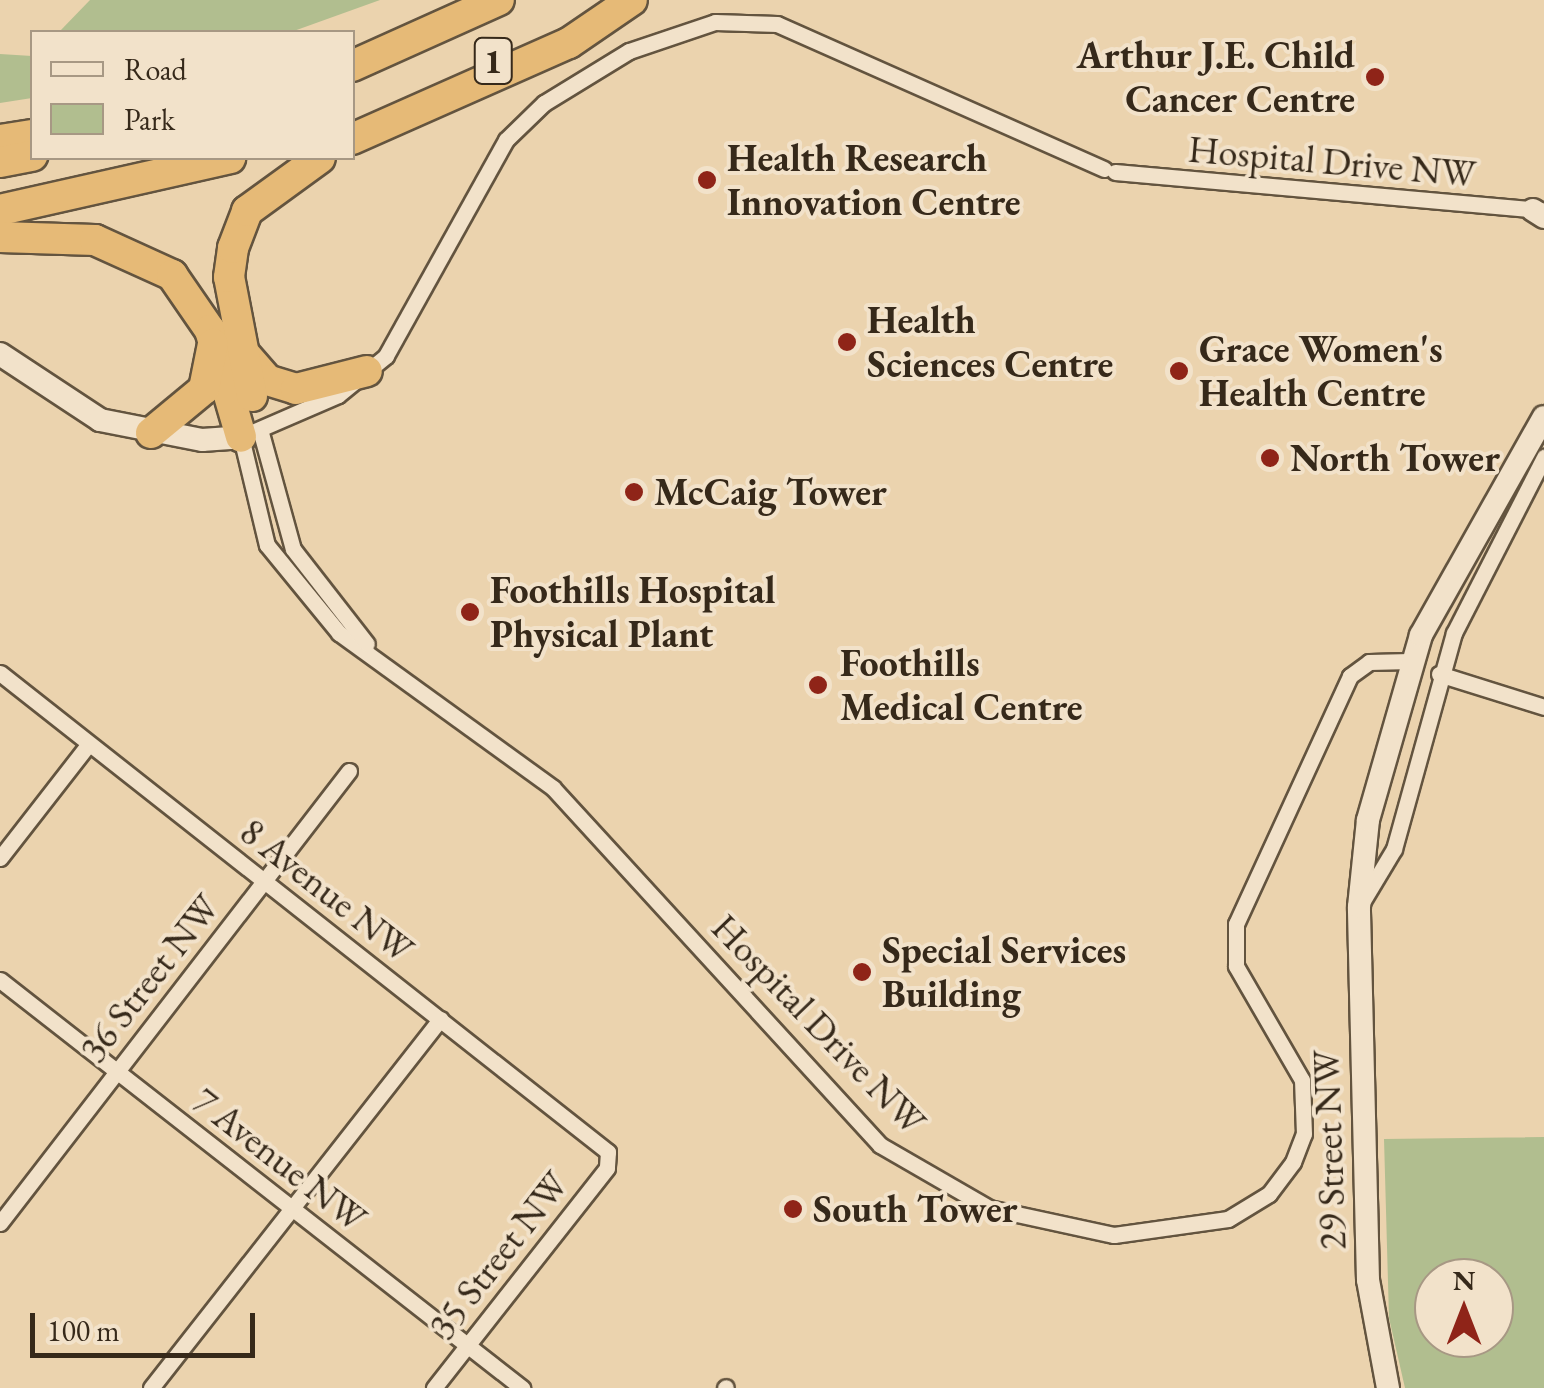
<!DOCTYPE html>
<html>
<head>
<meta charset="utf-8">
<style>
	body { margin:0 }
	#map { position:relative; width:1544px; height:1388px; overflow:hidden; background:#ebd3ae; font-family:"EB Garamond",serif }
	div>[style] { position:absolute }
	.green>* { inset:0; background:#b1be8f }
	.roads { filter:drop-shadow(2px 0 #63543f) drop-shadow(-2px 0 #63543f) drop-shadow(0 2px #63543f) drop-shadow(0 -2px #63543f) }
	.street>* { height:15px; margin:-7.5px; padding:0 7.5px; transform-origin:7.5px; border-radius:7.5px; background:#f2e2ca }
	.secondary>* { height:22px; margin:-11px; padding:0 11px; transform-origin:11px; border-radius:11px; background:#f2e2ca }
	.highway>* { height:30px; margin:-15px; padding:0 15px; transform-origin:15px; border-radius:15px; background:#e6ba77 }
	.dots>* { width:28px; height:28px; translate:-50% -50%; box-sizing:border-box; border:5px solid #f2e2ca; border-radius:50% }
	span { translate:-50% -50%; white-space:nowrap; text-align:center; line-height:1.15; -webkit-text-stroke:8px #f2e2ca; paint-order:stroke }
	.shield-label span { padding:2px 8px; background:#f2e2ca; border:2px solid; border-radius:8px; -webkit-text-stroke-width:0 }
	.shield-label { font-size:35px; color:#36291a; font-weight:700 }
	.poi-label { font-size:38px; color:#36291a; font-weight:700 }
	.right { translate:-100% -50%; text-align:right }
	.left { translate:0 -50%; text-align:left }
	.street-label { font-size:38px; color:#36291a }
	.legend { position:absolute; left:30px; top:30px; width:325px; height:130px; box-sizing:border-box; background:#f2e2ca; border:2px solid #a79884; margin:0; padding:12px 18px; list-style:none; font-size:30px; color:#36291a }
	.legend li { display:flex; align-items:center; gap:20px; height:50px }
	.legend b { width:50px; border:2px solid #a79884 }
	.north { position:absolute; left:1414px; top:1258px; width:100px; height:100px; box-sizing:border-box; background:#f2e2ca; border:2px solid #a79884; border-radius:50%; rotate:0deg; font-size:28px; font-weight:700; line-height:40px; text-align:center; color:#36291a }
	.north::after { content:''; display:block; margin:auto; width:35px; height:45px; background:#8f2418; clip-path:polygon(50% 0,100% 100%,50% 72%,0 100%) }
	.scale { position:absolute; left:30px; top:1313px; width:225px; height:45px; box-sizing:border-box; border:5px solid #36291a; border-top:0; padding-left:12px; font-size:30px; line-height:35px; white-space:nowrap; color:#36291a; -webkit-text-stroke:8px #f2e2ca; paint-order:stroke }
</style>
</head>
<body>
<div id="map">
	<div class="green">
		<i style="clip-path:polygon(90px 0,380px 0,291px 32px,59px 32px)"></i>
		<i style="clip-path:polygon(0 54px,32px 56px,32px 98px,0 103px)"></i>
		<i style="clip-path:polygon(evenodd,1544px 1137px,1544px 1388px,1405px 1388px,1389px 1318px,1384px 1139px,1544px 1137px,1494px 1278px,1494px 1338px,1434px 1338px,1434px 1278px,1494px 1278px)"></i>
	</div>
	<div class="roads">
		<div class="street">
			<i style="left:1104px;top:169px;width:358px;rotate:-156.1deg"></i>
			<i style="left:777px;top:24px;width:62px;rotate:-178.2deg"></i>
			<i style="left:715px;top:22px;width:91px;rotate:161.4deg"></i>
			<i style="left:629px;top:51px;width:100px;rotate:148.5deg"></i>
			<i style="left:544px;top:103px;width:53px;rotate:135.8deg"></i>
			<i style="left:506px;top:140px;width:247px;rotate:119.1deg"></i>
			<i style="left:386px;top:356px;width:62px;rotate:140.9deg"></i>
			<i style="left:338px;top:395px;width:106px;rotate:156.6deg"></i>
			<i style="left:241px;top:437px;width:111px;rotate:76.5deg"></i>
			<i style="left:267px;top:545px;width:114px;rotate:50.7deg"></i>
			<i style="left:339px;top:633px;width:264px;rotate:35.9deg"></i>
			<i style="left:553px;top:788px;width:484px;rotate:47.5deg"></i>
			<i style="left:880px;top:1145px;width:126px;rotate:30deg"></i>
			<i style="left:989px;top:1208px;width:128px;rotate:12.2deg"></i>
			<i style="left:1114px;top:1235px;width:115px;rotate:-8deg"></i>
			<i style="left:1228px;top:1219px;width:48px;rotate:-31.4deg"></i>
			<i style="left:1269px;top:1194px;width:40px;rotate:-53deg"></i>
			<i style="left:1293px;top:1162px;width:30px;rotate:-69deg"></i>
			<i style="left:1304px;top:1134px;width:54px;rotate:-92.1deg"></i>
			<i style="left:1302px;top:1080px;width:132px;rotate:-120.1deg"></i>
			<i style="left:1236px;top:966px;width:42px;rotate:-90deg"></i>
			<i style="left:1236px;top:924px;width:273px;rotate:-65.3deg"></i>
			<i style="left:1350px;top:676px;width:24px;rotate:-36deg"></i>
			<i style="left:1369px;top:662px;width:41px;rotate:-1.4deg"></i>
			<i style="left:1115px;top:172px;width:427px;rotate:5.1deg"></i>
			<i style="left:261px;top:433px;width:120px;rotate:74.6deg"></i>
			<i style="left:293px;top:549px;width:120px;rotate:52.1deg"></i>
			<i style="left:0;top:673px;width:774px;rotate:38.23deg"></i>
			<i style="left:608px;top:1152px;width:16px;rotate:94deg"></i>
			<i style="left:607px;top:1168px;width:280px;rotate:128.2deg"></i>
			<i style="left:1439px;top:674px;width:110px;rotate:17.4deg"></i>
			<i style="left:0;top:858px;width:143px;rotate:-52.1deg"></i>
			<i style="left:1361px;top:904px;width:64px;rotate:-59deg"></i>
			<i style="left:1394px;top:849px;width:224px;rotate:-74.5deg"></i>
			<i style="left:1454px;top:633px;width:198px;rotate:-62.9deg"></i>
			<i style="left:0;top:980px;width:663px;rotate:38.01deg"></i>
			<i style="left:0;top:1223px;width:571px;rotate:-52.33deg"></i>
			<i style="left:151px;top:1388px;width:469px;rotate:-51.9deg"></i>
			<i style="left:725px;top:1388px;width:1px;rotate:-45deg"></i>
		</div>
		<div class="secondary">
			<i style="left:1533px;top:210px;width:13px;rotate:32deg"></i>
			<i style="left:0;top:354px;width:120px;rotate:33.4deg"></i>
			<i style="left:100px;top:420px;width:104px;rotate:11.1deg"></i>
			<i style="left:202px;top:440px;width:39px;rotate:-4deg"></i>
			<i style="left:1388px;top:1388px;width:110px;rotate:-100.5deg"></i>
			<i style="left:1368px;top:1280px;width:373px;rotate:-91.4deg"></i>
			<i style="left:1359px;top:907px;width:87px;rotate:-84.1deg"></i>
			<i style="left:1368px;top:820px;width:192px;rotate:-74deg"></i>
			<i style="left:1421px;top:635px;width:250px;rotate:-60.6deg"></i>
		</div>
		<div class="highway">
			<i style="left:352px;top:66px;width:161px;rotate:-24.2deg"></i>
			<i style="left:352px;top:139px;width:237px;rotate:-23.9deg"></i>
			<i style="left:569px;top:43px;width:76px;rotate:-34.3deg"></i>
			<i style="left:0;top:140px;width:32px;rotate:-9deg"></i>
			<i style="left:0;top:162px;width:33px;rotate:-11deg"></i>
			<i style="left:0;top:210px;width:236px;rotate:-12.7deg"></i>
			<i style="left:0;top:237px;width:95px;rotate:1.8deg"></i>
			<i style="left:95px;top:240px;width:85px;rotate:24.4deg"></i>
			<i style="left:172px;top:275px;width:67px;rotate:55.4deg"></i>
			<i style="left:210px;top:330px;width:111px;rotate:73.8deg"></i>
			<i style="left:243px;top:352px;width:37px;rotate:49deg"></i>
			<i style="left:267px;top:380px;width:30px;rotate:17deg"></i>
			<i style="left:296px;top:389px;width:73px;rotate:-14.2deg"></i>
			<i style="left:252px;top:396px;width:121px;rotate:-100.9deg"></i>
			<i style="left:229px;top:277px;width:29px;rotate:-82deg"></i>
			<i style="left:233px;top:248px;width:40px;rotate:-69deg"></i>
			<i style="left:247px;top:211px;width:90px;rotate:-36deg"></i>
			<i style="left:151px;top:433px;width:69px;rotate:-39.7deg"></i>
			<i style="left:204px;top:389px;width:46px;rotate:-78.7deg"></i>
		</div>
	</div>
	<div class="dots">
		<i style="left:1375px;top:77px;background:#8f2418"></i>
		<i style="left:707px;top:180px;background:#8f2418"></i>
		<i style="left:847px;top:342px;background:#8f2418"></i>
		<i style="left:1179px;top:371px;background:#8f2418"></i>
		<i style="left:1270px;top:458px;background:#8f2418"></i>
		<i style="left:634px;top:492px;background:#8f2418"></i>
		<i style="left:470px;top:612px;background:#8f2418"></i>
		<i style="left:818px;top:685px;background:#8f2418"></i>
		<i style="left:862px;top:972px;background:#8f2418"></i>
		<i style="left:793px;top:1209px;background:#8f2418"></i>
	</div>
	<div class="shield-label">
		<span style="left:493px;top:61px">1</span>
	</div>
	<div class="poi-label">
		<span class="right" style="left:1355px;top:77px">Arthur J.E. Child<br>Cancer Centre</span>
		<span class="left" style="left:727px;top:180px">Health Research<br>Innovation Centre</span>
		<span class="left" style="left:867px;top:342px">Health<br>Sciences Centre</span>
		<span class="left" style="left:1199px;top:371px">Grace Women's<br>Health Centre</span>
		<span class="left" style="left:1290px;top:458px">North Tower</span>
		<span class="left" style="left:654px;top:492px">McCaig Tower</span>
		<span class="left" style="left:490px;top:612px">Foothills Hospital<br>Physical Plant</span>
		<span class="left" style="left:840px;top:685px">Foothills<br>Medical Centre</span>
		<span class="left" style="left:882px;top:972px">Special Services<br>Building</span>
		<span class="left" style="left:813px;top:1209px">South Tower</span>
	</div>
	<div class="street-label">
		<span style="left:1332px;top:161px;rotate:5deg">Hospital Drive NW</span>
		<span style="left:327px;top:890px;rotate:38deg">8 Avenue NW</span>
		<span style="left:149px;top:978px;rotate:-52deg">36 Street NW</span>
		<span style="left:819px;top:1024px;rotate:46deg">Hospital Drive NW</span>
		<span style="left:1329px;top:1150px;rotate:-92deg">29 Street NW</span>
		<span style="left:280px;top:1159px;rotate:38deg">7 Avenue NW</span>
		<span style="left:498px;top:1255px;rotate:-52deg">35 Street NW</span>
	</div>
	<ul class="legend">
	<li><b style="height:12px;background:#f2e2ca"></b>Road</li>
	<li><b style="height:28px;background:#b1be8f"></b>Park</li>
	</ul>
	<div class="north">N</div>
	<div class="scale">100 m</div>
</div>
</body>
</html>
